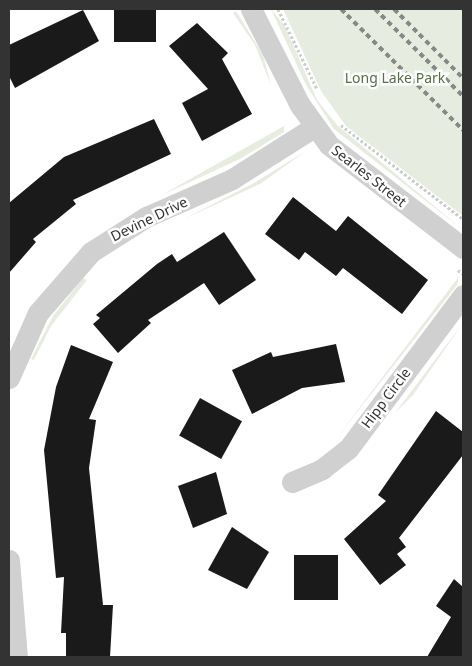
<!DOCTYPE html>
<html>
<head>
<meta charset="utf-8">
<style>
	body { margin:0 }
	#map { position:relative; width:472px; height:666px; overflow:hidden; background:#fff; font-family:"Noto Sans",sans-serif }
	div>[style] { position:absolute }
	.green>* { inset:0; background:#e6ecdf }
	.building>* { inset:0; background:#1a1a1a; transform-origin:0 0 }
	.path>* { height:3px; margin-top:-1.5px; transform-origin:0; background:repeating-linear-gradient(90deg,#cdcdcd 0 2.5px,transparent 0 5px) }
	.minor>* { height:21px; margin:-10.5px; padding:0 10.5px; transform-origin:10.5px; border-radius:10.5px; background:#d0d0d0 }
	.rail>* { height:4px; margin-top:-2px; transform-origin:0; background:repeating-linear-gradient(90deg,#888 0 5px,transparent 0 9px) }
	span { translate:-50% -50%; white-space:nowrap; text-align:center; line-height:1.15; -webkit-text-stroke:5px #fff; paint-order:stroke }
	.park-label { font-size:14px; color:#56703f }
	.street-label { font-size:14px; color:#333 }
	.frame { position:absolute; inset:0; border:10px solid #333; pointer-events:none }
</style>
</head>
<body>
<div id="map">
	<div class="green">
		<i style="clip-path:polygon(271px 9px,285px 26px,317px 100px,337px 125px,463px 230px,334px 129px,306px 85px)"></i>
		<i style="clip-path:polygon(283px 9px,463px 9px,463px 216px,346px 126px,321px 91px)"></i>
		<i style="clip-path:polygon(236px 11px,263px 55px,271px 85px,255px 45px,233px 13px)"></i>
		<i style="clip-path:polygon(284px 126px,284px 132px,240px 159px,162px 195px)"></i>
		<i style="clip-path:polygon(306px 151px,260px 184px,182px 220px,254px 183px)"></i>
		<i style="clip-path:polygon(459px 276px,457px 285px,335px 440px,457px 279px)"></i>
		<i style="clip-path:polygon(83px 278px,87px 280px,51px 326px,34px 360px,31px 359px,53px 316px)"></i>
		<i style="clip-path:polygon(463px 323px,413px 395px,395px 413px,435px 360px)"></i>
	</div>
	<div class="building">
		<i style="left:114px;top:9px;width:42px;height:33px"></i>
		<i style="clip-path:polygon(83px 10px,99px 41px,15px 88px,9px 76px,9px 45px)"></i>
		<i style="clip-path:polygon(197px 23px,228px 53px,222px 59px,252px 114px,202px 141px,182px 103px,208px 89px,169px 46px)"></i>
		<i style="clip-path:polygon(154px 119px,171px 154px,73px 200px,76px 204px,33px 239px,36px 242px,9px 273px,9px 203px,64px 157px)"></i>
		<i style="clip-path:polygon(293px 197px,336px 231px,348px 216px,428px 280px,402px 314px,343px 268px,336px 276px,305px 252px,299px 260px,265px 234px)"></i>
		<i style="clip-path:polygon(224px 232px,256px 280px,219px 305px,204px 283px,148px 320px,151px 323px,118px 353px,93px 324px,100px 318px,96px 315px,157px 264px,172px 254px,177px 262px)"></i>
		<i style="clip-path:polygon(336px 344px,345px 382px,302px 388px,252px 414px,232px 370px,271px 352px,273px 357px)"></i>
		<i style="clip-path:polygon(71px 345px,113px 362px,89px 419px,96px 420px,89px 468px,103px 605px,113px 605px,110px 657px,66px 657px,66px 633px,61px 633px,64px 577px,56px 578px,44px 450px,56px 387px)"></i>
		<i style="left:200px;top:398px;width:48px;height:43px;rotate:29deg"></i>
		<i style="clip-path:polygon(436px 411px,463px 432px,463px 455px,399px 538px,406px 547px,397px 554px,406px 565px,380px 585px,344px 539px,386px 501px,378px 495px)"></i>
		<i style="clip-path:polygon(216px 472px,227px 514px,193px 528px,178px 486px)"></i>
		<i style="clip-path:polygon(232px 527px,269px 552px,247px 589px,208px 570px)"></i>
		<i style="left:338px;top:555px;width:45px;height:44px;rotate:90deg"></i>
		<i style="clip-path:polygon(454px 579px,463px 587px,463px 657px,427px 657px,451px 617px,436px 606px)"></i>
	</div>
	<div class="path">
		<i style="left:278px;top:9px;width:89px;rotate:64deg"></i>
		<i style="left:341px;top:125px;width:154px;rotate:37.6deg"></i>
		<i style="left:458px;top:270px;width:6px;rotate:39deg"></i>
	</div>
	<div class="minor">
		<i style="left:251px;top:9px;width:108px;rotate:63deg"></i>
		<i style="left:300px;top:105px;width:49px;rotate:54.1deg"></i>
		<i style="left:329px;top:145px;width:169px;rotate:37.5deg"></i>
		<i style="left:9px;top:378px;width:71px;rotate:-66deg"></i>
		<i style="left:38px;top:313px;width:81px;rotate:-49deg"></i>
		<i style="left:91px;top:252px;width:65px;rotate:-32.5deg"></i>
		<i style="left:146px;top:217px;width:94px;rotate:-23.8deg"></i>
		<i style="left:232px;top:179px;width:97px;rotate:-32.4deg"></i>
		<i style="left:292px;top:482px;width:33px;rotate:-23deg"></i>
		<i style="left:322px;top:469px;width:33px;rotate:-38deg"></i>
		<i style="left:348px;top:449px;width:192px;rotate:-53.2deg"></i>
		<i style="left:9px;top:560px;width:97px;rotate:85.3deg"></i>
	</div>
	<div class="rail">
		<i style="left:341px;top:9px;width:172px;rotate:44.8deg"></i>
		<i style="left:375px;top:9px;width:124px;rotate:44.7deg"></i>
		<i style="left:394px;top:9px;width:98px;rotate:45deg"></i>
	</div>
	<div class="park-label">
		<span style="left:395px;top:78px">Long Lake Park</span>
	</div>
	<div class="street-label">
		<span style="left:369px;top:176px;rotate:38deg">Searles Street</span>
		<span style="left:149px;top:219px;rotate:-26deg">Devine Drive</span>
		<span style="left:386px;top:398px;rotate:-53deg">Hipp Circle</span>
	</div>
	<div class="frame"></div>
</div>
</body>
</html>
